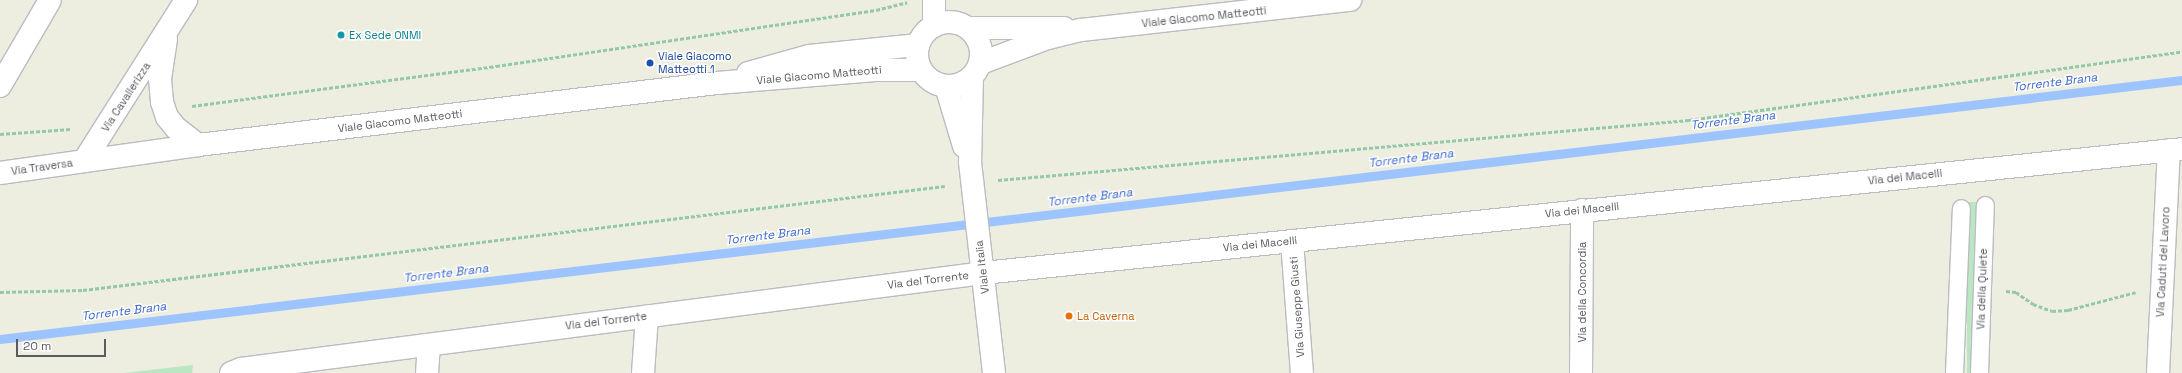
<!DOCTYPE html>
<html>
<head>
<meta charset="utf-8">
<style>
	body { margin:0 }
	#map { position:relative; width:2182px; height:373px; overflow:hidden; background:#edede0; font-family:"Space Grotesk",sans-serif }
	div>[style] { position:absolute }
	.green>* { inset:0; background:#bae7c2; transform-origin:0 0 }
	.stream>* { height:9px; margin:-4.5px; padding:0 4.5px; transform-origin:4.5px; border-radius:4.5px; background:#9ec4ff }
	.path>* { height:2.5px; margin-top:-1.25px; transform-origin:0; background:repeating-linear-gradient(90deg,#93c8ab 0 4px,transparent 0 6px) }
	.roads { filter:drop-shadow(1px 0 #bbbcc3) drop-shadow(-1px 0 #bbbcc3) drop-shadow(0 1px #bbbcc3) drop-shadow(0 -1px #bbbcc3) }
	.service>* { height:17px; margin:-8.5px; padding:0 8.5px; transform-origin:8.5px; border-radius:8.5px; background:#fff }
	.minor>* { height:22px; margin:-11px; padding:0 11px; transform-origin:11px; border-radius:11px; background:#fff }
	.tertiary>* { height:22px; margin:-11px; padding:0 11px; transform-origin:11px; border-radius:11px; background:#fff }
	.tertiary>.ring { margin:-11px; padding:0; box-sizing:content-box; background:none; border:22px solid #fff; border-radius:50% }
	.dots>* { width:11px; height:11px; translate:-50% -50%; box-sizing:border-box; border:2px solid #fff; border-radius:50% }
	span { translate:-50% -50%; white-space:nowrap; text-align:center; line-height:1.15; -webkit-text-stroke:3px #fff; paint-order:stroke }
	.street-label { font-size:11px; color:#595b62 }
	.culture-label { font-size:11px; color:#0d838f }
	.left { translate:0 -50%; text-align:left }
	.transit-label { font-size:11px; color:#164399 }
	.food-label { font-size:11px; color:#c56008 }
	.water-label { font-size:12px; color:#3a67ca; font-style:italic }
	.scale { position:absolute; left:16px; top:339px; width:90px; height:18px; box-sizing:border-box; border:2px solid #595b62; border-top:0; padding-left:5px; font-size:12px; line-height:14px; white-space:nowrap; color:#595b62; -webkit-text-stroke:3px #fff; paint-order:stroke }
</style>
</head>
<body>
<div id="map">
	<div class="green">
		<i style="left:1967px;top:202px;width:11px;height:171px"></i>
		<i style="clip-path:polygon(193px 365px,192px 373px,124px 373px)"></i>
	</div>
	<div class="stream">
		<i style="left:0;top:339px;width:2197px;rotate:-6.77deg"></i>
	</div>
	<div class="path">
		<i style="left:192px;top:106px;width:307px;rotate:-7.5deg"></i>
		<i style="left:496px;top:66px;width:384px;rotate:-8.4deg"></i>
		<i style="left:876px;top:10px;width:32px;rotate:-14deg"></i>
		<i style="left:0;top:134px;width:71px;rotate:-4deg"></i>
		<i style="left:998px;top:180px;width:694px;rotate:-4.96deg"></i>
		<i style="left:1689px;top:120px;width:498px;rotate:-7.9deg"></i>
		<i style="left:2006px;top:291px;width:10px;rotate:6deg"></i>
		<i style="left:2016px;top:292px;width:21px;rotate:35deg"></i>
		<i style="left:2033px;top:304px;width:20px;rotate:20deg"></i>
		<i style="left:2052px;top:311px;width:16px;rotate:-4deg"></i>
		<i style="left:2068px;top:310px;width:70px;rotate:-14.8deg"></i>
		<i style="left:0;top:292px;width:83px;rotate:-1.4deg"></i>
		<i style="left:83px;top:290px;width:868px;rotate:-6.88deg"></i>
	</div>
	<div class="roads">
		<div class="service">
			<i style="left:1954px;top:373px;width:165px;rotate:-87.6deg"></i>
			<i style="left:1979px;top:373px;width:168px;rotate:-88deg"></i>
		</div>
		<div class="minor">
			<i style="left:934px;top:0;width:26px;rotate:90deg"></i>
			<i style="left:166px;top:39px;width:40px;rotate:98.5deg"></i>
			<i style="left:160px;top:79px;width:23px;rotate:85deg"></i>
			<i style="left:162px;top:102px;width:16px;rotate:72deg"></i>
			<i style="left:167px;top:117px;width:14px;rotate:51deg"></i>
			<i style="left:176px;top:128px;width:28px;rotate:38deg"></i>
			<i style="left:0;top:86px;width:99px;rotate:-59.8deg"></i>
			<i style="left:84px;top:161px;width:191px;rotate:-57.6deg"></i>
			<i style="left:1292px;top:241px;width:132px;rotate:85.7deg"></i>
			<i style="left:231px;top:373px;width:11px;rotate:-22deg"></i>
			<i style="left:241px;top:369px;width:748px;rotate:-7.37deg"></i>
			<i style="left:983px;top:273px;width:1205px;rotate:-5.9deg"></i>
			<i style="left:427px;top:373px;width:28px;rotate:-86deg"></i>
			<i style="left:643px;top:373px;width:57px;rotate:-86deg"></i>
			<i style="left:1581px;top:373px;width:163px;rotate:-89.6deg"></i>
			<i style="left:2158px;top:373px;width:223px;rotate:-87.2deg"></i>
		</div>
		<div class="tertiary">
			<i class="ring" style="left:917px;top:22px;width:42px;height:42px"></i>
			<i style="left:969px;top:28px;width:95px"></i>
			<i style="left:981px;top:63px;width:72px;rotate:-20.5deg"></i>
			<i style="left:1048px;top:38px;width:34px;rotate:-14deg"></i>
			<i style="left:1081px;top:30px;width:271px;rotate:-6.4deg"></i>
			<i style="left:748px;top:73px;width:63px;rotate:-15.6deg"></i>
			<i style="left:809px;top:56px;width:110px;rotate:-5.8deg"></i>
			<i style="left:972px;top:77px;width:85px;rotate:91.3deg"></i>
			<i style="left:970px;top:162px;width:212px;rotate:83.5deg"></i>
			<i style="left:946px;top:86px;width:63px;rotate:73.3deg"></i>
			<i style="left:0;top:173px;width:200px;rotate:-8deg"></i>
			<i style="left:198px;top:145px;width:523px;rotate:-6.81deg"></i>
			<i style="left:717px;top:83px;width:159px;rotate:-4.7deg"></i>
			<i style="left:875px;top:70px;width:46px"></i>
		</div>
	</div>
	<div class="dots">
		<i style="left:341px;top:35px;background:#0f9aa8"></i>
		<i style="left:650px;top:63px;background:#1a4fb4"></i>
		<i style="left:1069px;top:316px;background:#e8710a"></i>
	</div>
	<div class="street-label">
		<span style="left:1204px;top:17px;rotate:-6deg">Viale Giacomo Matteotti</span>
		<span style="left:819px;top:75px;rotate:-5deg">Viale Giacomo Matteotti</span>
		<span style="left:126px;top:97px;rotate:-57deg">Via Cavallerizza</span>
		<span style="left:400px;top:121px;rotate:-7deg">Viale Giacomo Matteotti</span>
		<span style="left:42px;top:167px;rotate:-8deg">Via Traversa</span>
		<span style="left:1905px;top:177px;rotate:-6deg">Via dei Macelli</span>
		<span style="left:1582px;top:210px;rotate:-6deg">Via dei Macelli</span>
		<span style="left:1260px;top:244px;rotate:-6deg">Via dei Macelli</span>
		<span style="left:2163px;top:262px;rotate:-87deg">Via Caduti del Lavoro</span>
		<span style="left:982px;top:267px;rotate:-97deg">Viale Italia</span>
		<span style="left:928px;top:280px;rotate:-7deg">Via del Torrente</span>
		<span style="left:1982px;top:289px;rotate:-88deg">Via della Quiete</span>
		<span style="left:1582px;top:292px;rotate:-90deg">Via della Concordia</span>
		<span style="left:1297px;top:307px;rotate:-94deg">Via Giuseppe Giusti</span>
		<span style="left:606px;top:321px;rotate:-7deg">Via del Torrente</span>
	</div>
	<div class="culture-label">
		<span class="left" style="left:349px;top:35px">Ex Sede ONMI</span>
	</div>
	<div class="transit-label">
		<span class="left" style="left:658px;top:63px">Viale Giacomo<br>Matteotti 1</span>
	</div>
	<div class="food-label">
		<span class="left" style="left:1077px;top:316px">La Caverna</span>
	</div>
	<div class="water-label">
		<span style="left:2055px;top:83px;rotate:-7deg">Torrente Brana</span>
		<span style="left:1733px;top:121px;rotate:-7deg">Torrente Brana</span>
		<span style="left:1411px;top:159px;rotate:-7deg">Torrente Brana</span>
		<span style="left:1090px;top:198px;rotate:-7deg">Torrente Brana</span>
		<span style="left:768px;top:236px;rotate:-7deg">Torrente Brana</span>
		<span style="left:446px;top:274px;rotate:-7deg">Torrente Brana</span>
		<span style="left:124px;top:312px;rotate:-7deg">Torrente Brana</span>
	</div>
	<div class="scale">20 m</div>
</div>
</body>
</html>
